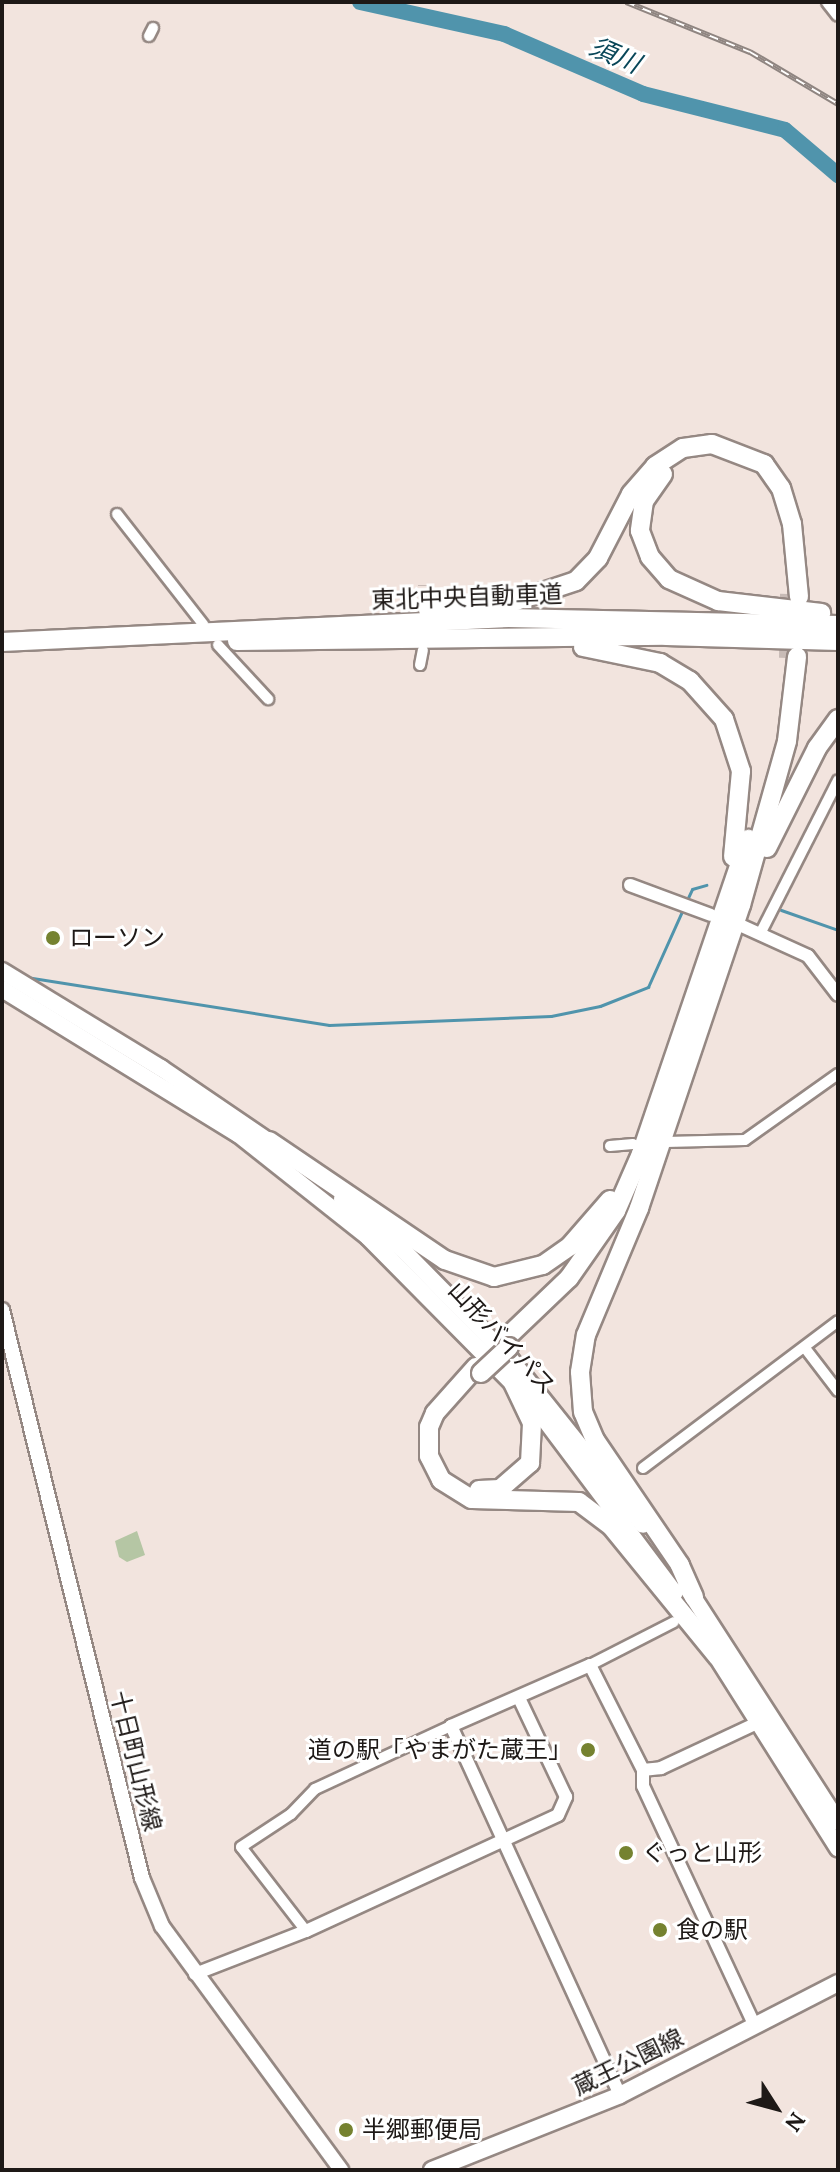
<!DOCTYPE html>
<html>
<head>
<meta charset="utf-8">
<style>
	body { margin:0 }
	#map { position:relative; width:840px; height:2172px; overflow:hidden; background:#f2e4de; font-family:Lora,"Noto Sans JP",serif }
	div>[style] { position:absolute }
	.green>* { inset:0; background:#b5c6a4 }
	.stream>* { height:3px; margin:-1.5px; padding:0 1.5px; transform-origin:1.5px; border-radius:1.5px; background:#5094ac }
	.river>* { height:16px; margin:-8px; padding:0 8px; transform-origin:8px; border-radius:8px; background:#5094ac }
	.minor-tunnel>* { height:10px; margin-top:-5px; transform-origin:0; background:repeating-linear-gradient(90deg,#c8bbb6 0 10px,transparent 0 15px) }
	.motorway-tunnel>* { height:18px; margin-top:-9px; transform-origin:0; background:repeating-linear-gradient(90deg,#c8bbb6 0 18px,transparent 0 27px) }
	.roads { filter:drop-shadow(2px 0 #958883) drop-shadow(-2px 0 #958883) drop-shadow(0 2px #958883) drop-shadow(0 -2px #958883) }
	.minor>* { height:10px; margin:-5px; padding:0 5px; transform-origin:5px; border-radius:5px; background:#fff }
	.tertiary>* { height:12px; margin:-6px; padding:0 6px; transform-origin:6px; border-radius:6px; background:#fff }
	.secondary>* { height:14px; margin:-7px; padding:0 7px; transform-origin:7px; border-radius:7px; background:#fff }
	.primary>* { height:16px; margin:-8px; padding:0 8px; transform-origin:8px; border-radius:8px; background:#fff }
	.trunk>* { height:16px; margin:-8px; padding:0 8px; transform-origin:8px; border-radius:8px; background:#fff }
	.motorway>* { height:18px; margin:-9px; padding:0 9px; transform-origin:9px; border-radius:9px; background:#fff }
	.rail>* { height:6px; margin-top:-3px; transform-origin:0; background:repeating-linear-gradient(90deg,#fff 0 9px,#8f8581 0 18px); box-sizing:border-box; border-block:2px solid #8f8581 }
	.bridges { filter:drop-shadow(2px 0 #958883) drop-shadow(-2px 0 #958883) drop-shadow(0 2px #958883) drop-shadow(0 -2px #958883) }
	.motorway-bridge>* { height:18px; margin:-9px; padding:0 9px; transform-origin:9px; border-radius:9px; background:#fff }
	.dots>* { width:22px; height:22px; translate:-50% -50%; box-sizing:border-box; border:4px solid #fff; border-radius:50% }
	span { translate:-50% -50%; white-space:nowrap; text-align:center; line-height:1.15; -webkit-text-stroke:6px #fff; paint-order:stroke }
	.street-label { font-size:24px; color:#1e1917 }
	.poi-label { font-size:24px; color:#1e1917 }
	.left { translate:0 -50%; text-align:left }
	.right { translate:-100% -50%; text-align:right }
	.water-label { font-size:26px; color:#084658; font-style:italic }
	.frame { position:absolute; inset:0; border:4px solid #1e1917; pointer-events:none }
	.north { position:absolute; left:736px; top:2068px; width:80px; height:80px; -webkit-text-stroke:6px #fff; paint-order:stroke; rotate:126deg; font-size:22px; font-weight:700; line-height:32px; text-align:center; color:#1e1917 }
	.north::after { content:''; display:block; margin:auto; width:28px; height:36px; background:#1e1917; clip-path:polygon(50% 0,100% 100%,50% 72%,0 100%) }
</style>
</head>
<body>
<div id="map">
	<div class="green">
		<i style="clip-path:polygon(137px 1531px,145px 1555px,127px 1562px,119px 1557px,115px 1541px)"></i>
	</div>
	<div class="stream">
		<i style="left:686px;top:902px;width:14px;rotate:-65deg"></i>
		<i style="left:692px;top:889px;width:15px;rotate:-16deg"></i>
		<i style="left:781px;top:910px;width:60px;rotate:19.3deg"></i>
		<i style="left:26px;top:977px;width:307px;rotate:9deg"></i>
		<i style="left:329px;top:1025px;width:222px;rotate:-2.3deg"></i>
		<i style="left:551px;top:1016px;width:50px;rotate:-11.5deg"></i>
		<i style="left:600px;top:1006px;width:52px;rotate:-21.6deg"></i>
		<i style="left:648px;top:987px;width:85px;rotate:-65.8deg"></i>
	</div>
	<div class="river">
		<i style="left:360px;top:2px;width:148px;rotate:12.5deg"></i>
		<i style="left:504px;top:34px;width:151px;rotate:23.3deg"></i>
		<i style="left:643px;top:94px;width:146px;rotate:14.2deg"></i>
		<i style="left:785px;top:130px;width:70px;rotate:40.3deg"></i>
	</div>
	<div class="minor-tunnel">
		<i style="left:423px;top:616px;width:31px;rotate:-90deg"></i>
	</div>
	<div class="motorway-tunnel">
		<i style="left:788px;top:658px;width:64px;rotate:-89.1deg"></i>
	</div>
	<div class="roads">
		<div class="minor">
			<i style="left:149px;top:36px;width:9px;rotate:-63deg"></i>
			<i style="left:117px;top:514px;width:140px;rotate:52deg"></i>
			<i style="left:218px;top:645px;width:74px;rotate:47.2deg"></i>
			<i style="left:420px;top:665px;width:15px;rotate:-79deg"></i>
			<i style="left:761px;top:932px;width:170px;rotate:-63.1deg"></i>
			<i style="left:666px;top:1142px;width:79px;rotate:-1.5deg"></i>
			<i style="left:745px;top:1140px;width:114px;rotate:-35.4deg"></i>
			<i style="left:610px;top:1146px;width:23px;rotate:-5deg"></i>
			<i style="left:805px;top:1348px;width:54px;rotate:52.5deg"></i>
			<i style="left:643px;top:1468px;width:244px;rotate:-37deg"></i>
			<i style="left:590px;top:1665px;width:94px;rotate:-27.1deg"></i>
			<i style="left:306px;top:1931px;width:106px;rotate:-127.7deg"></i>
			<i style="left:241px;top:1847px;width:60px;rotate:-33.4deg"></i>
			<i style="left:291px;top:1814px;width:35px;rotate:-46deg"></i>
			<i style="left:315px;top:1789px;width:150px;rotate:-24.9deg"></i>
		</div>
		<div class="tertiary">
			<i style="left:828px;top:2px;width:16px;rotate:52deg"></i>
			<i style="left:630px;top:885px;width:86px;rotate:20.3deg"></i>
			<i style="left:742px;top:926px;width:72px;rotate:24.4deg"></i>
			<i style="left:808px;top:956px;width:49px;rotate:52.4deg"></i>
			<i style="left:643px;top:1770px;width:16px;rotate:90deg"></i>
			<i style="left:643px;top:1786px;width:265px;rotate:65deg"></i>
			<i style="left:195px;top:1974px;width:119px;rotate:-21.2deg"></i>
			<i style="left:306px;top:1931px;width:277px;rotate:-24.7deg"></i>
			<i style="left:558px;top:1815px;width:20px;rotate:-66deg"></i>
			<i style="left:566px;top:1797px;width:110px;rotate:-115.4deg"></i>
			<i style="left:620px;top:2095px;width:406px;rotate:-114.6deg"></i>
			<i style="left:451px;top:1726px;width:152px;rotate:-23.7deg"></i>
			<i style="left:590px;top:1665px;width:118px;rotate:63.2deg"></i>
			<i style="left:643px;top:1770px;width:18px;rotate:-6deg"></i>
			<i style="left:661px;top:1768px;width:108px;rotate:-25.1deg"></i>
		</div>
		<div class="secondary">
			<i style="left:2px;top:1310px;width:585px;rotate:76.15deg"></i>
			<i style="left:142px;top:1878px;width:52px;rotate:67.4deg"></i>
			<i style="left:162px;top:1926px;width:303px;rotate:53.7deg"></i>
		</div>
		<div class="primary">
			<i style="left:432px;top:2170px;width:202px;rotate:-21.7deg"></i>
			<i style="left:620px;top:2095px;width:245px;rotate:-27.2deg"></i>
		</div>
		<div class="trunk">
			<i style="left:2px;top:971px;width:186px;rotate:31.4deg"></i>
			<i style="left:161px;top:1068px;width:140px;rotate:34.3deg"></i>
			<i style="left:2px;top:989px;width:277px;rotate:31.6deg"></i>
			<i style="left:238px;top:1134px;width:166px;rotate:38.4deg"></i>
			<i style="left:368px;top:1237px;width:235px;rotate:45.3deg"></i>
			<i style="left:533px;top:1404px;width:236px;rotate:53.1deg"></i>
			<i style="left:342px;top:1199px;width:78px;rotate:39.8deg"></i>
			<i style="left:402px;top:1249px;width:156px;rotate:45.5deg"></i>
			<i style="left:511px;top:1360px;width:211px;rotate:51.3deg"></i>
			<i style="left:686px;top:1586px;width:281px;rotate:57.2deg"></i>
			<i style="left:712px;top:1649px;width:236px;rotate:57.7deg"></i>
		</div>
		<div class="motorway">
			<i style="left:663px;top:474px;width:33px;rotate:125deg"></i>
			<i style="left:644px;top:501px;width:30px;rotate:98deg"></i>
			<i style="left:640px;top:531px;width:28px;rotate:69deg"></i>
			<i style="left:650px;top:557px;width:29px;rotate:49deg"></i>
			<i style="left:669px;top:579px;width:54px;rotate:24.2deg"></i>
			<i style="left:718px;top:601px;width:104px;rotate:6.6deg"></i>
			<i style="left:428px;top:610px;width:88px;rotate:-5.8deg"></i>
			<i style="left:516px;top:601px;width:63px;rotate:-18.4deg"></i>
			<i style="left:576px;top:581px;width:32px;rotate:-46deg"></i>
			<i style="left:598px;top:558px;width:72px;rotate:-62.7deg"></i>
			<i style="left:631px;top:494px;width:37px;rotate:-49deg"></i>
			<i style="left:655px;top:466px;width:33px;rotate:-33deg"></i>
			<i style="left:683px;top:448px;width:29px;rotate:-8deg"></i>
			<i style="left:712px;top:444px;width:56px;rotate:21deg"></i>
			<i style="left:764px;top:464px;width:29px;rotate:55deg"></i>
			<i style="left:781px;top:488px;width:38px;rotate:73deg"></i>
			<i style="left:792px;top:524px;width:73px;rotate:84.5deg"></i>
			<i style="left:237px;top:641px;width:429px;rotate:-0.7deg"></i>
			<i style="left:666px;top:636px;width:172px;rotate:1.7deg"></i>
			<i style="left:2px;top:642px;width:507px;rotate:-2.72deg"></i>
			<i style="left:508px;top:618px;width:330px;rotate:1.2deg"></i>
			<i style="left:583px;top:647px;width:79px;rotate:11.7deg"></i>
			<i style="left:660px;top:663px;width:35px;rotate:31deg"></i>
			<i style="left:690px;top:681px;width:51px;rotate:48.2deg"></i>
			<i style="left:724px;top:719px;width:55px;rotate:71.9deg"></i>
			<i style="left:741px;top:771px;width:86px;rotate:95.3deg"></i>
			<i style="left:767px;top:848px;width:112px;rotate:-63.4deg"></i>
			<i style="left:817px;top:748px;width:36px;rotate:-54deg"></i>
			<i style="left:269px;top:1141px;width:212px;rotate:34.1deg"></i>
			<i style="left:445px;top:1260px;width:52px;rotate:19.1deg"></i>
			<i style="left:494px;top:1277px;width:50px;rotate:-13.8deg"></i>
			<i style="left:543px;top:1265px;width:33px;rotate:-35deg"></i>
			<i style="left:570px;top:1246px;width:61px;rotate:-49deg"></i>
			<i style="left:502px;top:1342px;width:93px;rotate:-43.7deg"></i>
			<i style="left:569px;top:1278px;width:82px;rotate:-55deg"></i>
			<i style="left:616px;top:1211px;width:62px;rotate:-66.3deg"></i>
			<i style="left:641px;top:1154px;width:333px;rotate:-71.2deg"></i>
			<i style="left:476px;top:1367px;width:62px;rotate:131.7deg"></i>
			<i style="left:435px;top:1413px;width:15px;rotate:113deg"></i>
			<i style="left:429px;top:1427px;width:29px;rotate:90deg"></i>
			<i style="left:429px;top:1456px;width:27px;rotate:63deg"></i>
			<i style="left:441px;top:1480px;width:36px;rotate:32deg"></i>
			<i style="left:472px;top:1499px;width:107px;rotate:1.6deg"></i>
			<i style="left:579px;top:1502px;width:40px;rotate:37deg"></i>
			<i style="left:611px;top:1526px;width:169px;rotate:50.8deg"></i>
			<i style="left:479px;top:1490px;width:21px;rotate:-3deg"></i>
			<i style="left:500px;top:1489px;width:40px;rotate:-41deg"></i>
			<i style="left:530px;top:1463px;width:40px;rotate:-87.1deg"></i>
			<i style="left:532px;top:1423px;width:44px;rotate:-115.4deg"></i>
			<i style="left:694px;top:1597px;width:35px;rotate:-114deg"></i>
			<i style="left:680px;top:1565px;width:151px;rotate:-124.2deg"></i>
			<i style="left:595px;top:1440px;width:30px;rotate:-113deg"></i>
			<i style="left:583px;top:1412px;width:40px;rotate:-94.3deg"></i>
			<i style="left:580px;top:1372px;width:37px;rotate:-81deg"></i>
			<i style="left:586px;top:1335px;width:138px;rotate:-67.3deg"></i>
			<i style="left:639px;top:1208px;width:320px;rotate:-71.4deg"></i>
			<i style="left:741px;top:905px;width:170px;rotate:-74.3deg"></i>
			<i style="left:787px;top:741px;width:85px;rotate:-83.2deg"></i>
		</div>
	</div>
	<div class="rail">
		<i style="left:626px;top:2px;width:134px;rotate:22deg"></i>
		<i style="left:750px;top:52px;width:102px;rotate:30.6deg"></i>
	</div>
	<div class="bridges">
		<div class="motorway-bridge">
			<i style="left:481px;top:1373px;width:38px;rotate:-43deg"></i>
		</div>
	</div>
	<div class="dots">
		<i style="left:53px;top:938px;background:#758230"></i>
		<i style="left:588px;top:1750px;background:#758230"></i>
		<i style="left:626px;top:1853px;background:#758230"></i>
		<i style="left:660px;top:1930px;background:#758230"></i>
		<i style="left:346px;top:2130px;background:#758230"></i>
	</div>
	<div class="street-label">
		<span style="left:467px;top:597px;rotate:-2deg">東北中央自動車道</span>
		<span style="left:502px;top:1338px;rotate:47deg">山形バイパス</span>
		<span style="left:136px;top:1761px;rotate:76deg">十日町山形線</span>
		<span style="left:628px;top:2062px;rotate:-26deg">蔵王公園線</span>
	</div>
	<div class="poi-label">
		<span class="left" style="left:69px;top:938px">ローソン</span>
		<span class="right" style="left:572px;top:1750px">道の駅「やまがた蔵王」</span>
		<span class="left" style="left:642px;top:1853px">ぐっと山形</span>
		<span class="left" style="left:676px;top:1930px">食の駅</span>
		<span class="left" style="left:362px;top:2130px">半郷郵便局</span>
	</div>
	<div class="water-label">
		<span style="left:615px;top:55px;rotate:23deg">須川</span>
	</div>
	<div class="frame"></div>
	<div class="north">N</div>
</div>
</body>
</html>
